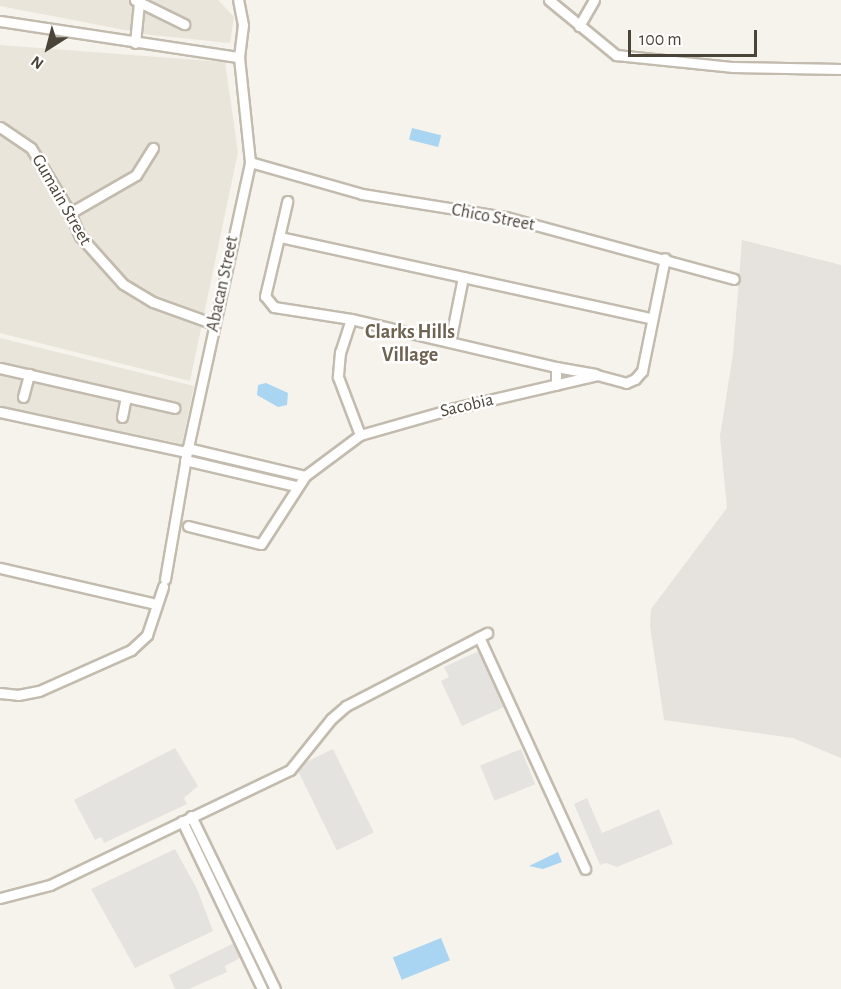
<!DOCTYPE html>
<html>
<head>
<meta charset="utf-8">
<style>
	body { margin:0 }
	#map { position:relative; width:841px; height:989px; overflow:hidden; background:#f6f3ec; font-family:"Alegreya Sans",sans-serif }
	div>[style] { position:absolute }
	.residential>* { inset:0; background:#eae5da }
	.industrial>* { inset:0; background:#e6e2dd }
	.parking>* { inset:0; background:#e5e3e0; transform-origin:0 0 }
	.water>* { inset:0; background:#a9d4f2; transform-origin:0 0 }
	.roads { filter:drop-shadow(2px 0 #c2bbae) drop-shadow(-2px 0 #c2bbae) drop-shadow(0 2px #c2bbae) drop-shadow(0 -2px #c2bbae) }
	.minor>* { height:9px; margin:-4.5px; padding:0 4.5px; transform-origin:4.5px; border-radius:4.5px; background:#fff }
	span { translate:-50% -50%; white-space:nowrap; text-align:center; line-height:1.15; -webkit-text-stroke:5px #fff; paint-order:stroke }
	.street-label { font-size:18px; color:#4b4439 }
	.neighbourhood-label { font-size:20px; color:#6e6250; font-weight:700 }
	.north { position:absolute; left:18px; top:18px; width:60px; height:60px; -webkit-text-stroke:4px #fff; paint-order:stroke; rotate:216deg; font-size:16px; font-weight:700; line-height:24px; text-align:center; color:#4b4439 }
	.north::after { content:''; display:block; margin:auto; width:21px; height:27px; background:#4b4439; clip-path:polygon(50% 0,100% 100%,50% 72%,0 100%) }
	.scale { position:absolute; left:628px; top:30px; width:129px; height:27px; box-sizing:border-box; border:3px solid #4b4439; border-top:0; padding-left:8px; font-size:18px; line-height:21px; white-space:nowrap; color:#4b4439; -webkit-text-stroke:4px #fff; paint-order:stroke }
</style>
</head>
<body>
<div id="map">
	<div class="residential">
		<i style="clip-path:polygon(0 0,218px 0,234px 17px,230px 43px,151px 35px,0 6px)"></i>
		<i style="clip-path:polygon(0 45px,225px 62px,238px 152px,190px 381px,0 333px)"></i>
		<i style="clip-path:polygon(0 338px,194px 386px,182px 444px,0 406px)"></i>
	</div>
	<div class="industrial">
		<i style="clip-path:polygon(742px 240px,841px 265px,841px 758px,793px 738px,664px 720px,650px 626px,651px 609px,727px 508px,720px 436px,733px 354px)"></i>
	</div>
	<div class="parking">
		<i style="clip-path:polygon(479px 651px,504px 707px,462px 726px,441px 681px,449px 677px,444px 667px)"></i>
		<i style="clip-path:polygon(175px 748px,198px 786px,184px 798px,187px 804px,104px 843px,101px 837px,95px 840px,74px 800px)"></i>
		<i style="left:333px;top:749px;width:93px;height:41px;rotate:64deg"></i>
		<i style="left:521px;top:749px;width:38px;height:44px;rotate:68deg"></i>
		<i style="clip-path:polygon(587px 798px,602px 833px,659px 809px,673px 844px,617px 867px,606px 863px,600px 865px,574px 804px)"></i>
		<i style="clip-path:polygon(175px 849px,197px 889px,213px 931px,135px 968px,91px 889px)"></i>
		<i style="clip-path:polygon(234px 943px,240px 958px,225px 966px,227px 972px,189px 989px,175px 989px,169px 975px)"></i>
	</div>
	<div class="water">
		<i style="left:412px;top:128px;width:30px;height:12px;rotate:14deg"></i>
		<i style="clip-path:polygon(266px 383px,288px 393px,287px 405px,278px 407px,257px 395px,258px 385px)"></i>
		<i style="clip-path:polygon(558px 852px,562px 862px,543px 869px,529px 866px)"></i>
		<i style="left:441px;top:938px;width:24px;height:52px;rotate:68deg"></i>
	</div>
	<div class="roads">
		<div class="minor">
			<i style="left:135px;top:0;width:55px;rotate:26.1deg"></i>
			<i style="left:549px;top:0;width:87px;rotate:39.4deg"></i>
			<i style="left:616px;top:55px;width:118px;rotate:5.9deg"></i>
			<i style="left:733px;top:67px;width:108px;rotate:1.1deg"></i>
			<i style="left:0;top:21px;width:242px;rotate:8.6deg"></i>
			<i style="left:579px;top:26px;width:30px;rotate:-60deg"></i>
			<i style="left:135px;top:43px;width:41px;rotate:-84.4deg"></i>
			<i style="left:0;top:127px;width:37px;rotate:34deg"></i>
			<i style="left:31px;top:148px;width:76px;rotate:59deg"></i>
			<i style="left:70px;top:213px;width:25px;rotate:67deg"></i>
			<i style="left:80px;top:236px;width:64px;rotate:48.1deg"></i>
			<i style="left:123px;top:284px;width:35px;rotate:31deg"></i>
			<i style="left:153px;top:302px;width:65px;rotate:19.8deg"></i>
			<i style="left:250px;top:162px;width:116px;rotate:15.9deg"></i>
			<i style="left:362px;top:194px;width:146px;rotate:9.1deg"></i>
			<i style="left:506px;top:217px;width:236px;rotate:15.2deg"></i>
			<i style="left:70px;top:213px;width:76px;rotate:-29.9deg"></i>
			<i style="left:136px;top:175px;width:32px;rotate:-58deg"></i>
			<i style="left:279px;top:237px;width:37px;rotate:-77deg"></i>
			<i style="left:463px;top:277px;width:191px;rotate:12.4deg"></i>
			<i style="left:351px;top:319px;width:35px;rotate:108deg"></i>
			<i style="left:340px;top:352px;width:25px;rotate:95deg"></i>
			<i style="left:338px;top:377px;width:62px;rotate:69.2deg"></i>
			<i style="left:450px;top:342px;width:66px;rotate:-78.7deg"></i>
			<i style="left:463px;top:277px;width:188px;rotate:-167.7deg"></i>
			<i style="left:279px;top:237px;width:61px;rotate:103.3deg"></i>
			<i style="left:265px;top:296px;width:14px;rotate:51deg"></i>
			<i style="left:274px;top:307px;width:78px;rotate:8.9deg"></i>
			<i style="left:351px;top:319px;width:211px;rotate:13.2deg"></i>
			<i style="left:556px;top:367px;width:18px;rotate:90deg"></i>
			<i style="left:556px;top:367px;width:40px;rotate:10deg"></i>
			<i style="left:0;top:368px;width:179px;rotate:12.9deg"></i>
			<i style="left:23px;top:397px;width:24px;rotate:-75deg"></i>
			<i style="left:0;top:412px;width:191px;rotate:12.1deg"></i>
			<i style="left:122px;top:417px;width:20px;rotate:-79deg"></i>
			<i style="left:187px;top:448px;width:121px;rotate:13.3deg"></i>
			<i style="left:185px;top:460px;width:114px;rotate:13.2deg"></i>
			<i style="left:188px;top:526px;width:75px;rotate:13.9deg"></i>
			<i style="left:261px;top:544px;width:81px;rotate:-57.1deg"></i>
			<i style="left:305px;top:476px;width:69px;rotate:-36.7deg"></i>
			<i style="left:360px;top:435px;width:95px;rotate:-15.9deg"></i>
			<i style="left:451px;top:409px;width:150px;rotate:-13.1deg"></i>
			<i style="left:597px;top:375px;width:30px;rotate:15deg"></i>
			<i style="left:626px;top:383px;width:10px;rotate:-24deg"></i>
			<i style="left:635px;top:379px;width:11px;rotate:-49deg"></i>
			<i style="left:642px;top:371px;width:115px;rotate:-78.5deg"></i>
			<i style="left:0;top:568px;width:160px;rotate:13deg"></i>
			<i style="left:165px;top:579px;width:129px;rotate:-80.2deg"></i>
			<i style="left:187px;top:452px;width:297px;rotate:-77.7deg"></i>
			<i style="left:250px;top:162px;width:106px;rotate:-96deg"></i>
			<i style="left:239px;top:57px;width:32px;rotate:-83deg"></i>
			<i style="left:243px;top:25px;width:25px;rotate:-101deg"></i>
			<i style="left:479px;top:637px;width:255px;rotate:65.4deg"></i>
			<i style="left:0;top:693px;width:18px;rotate:6deg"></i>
			<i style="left:18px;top:695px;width:21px;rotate:-11deg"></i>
			<i style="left:39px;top:691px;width:101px;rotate:-24deg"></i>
			<i style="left:131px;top:650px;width:22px;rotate:-43deg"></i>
			<i style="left:147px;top:635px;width:51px;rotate:-71.6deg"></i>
			<i style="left:191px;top:816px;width:192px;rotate:64.1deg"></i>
			<i style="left:182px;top:821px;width:186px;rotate:64.5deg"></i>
			<i style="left:0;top:898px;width:52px;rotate:-14.6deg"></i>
			<i style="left:50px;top:885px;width:266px;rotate:-25.6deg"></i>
			<i style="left:290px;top:770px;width:65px;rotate:-51.2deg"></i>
			<i style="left:331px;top:719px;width:20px;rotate:-41deg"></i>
			<i style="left:346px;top:706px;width:159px;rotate:-27.4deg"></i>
		</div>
	</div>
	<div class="street-label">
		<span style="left:61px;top:200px;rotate:60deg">Gumain Street</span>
		<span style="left:493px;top:218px;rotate:11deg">Chico Street</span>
		<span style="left:223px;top:284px;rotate:-78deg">Abacan Street</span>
		<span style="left:467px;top:406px;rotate:-13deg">Sacobia</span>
	</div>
	<div class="neighbourhood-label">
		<span style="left:410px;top:344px">Clarks Hills<br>Village</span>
	</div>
	<div class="north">N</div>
	<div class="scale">100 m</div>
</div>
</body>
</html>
